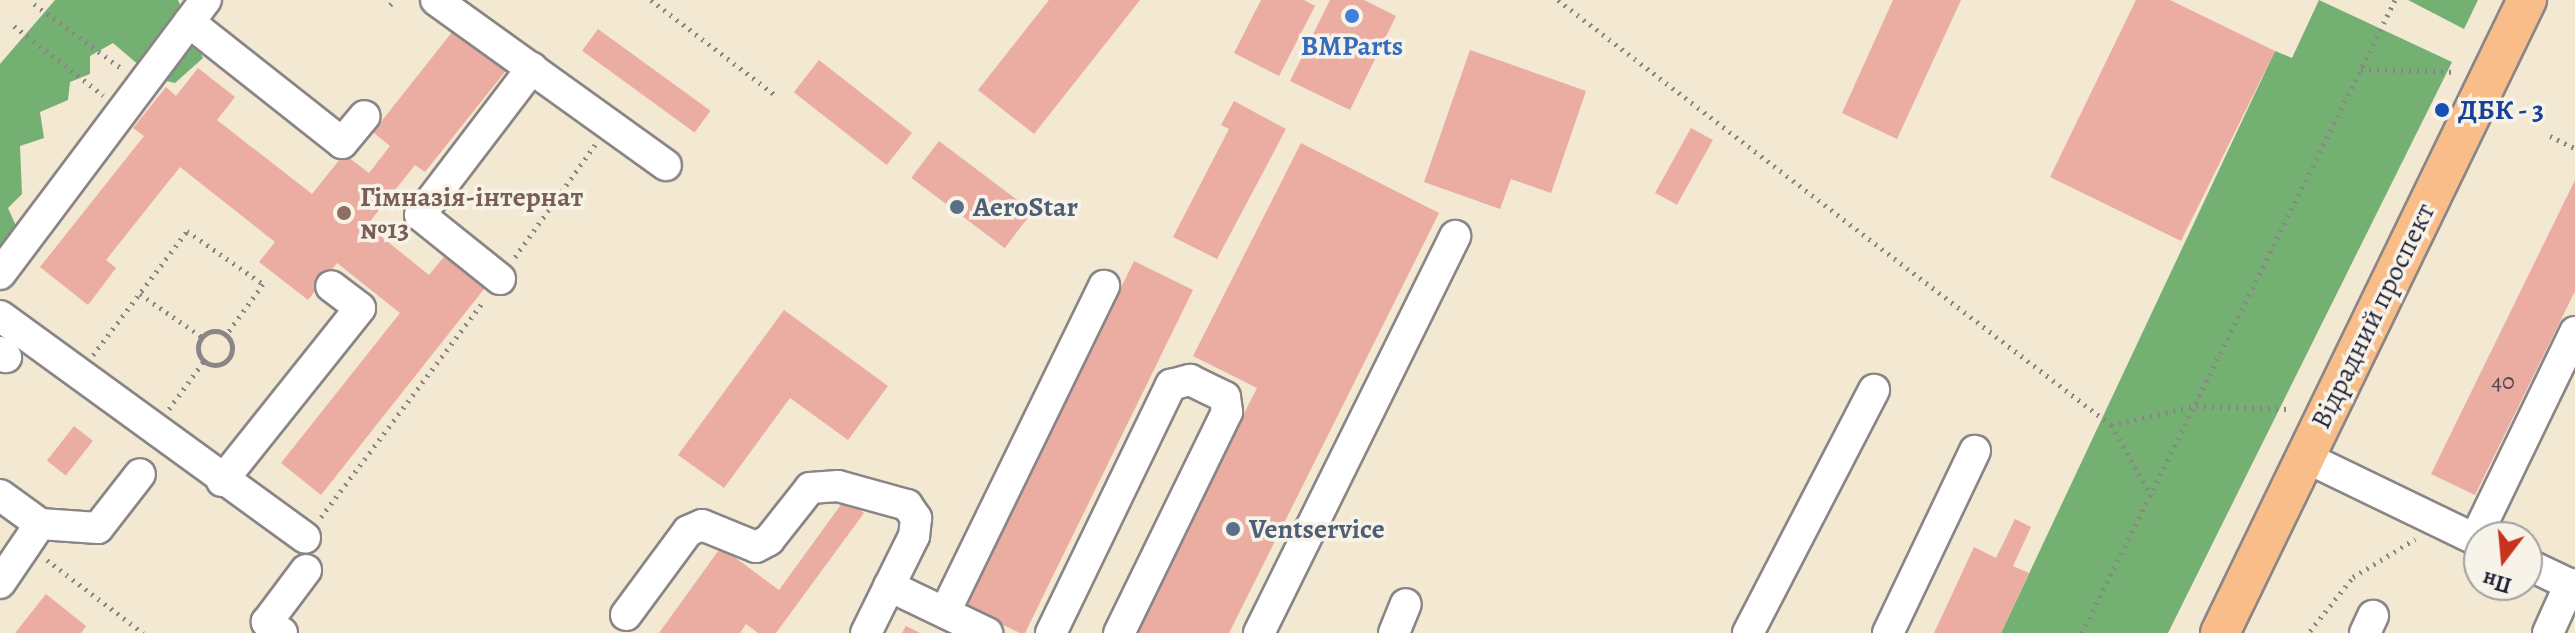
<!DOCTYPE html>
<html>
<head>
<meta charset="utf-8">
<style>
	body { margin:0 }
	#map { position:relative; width:2575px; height:633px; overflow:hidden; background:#f3e8d2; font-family:Alegreya,serif }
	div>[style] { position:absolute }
	.forest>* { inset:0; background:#73b072 }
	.building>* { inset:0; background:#ebada1; transform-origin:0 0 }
	.path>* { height:5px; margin-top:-2.5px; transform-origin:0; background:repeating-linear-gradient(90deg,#8a8586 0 2px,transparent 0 8px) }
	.path>.ring { margin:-2.5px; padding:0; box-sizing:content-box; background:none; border:5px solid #8a8586; border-radius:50% }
	.roads { filter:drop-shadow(2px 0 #8a8586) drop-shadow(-2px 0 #8a8586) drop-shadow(0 2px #8a8586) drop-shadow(0 -2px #8a8586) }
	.minor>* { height:30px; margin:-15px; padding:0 15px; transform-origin:15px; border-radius:15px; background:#fff }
	.major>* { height:38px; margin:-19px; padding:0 19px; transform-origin:19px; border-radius:19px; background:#f8bd89 }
	.dots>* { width:22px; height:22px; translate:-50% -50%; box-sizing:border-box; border:4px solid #f7f3e8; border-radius:50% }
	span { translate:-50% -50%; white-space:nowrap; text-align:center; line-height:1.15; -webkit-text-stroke:7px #f7f3e8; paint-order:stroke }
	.number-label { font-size:24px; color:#544554 }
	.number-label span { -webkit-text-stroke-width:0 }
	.shop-label { font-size:28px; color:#366cbe; font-weight:700 }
	.transit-label { font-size:28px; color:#164399; font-weight:700 }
	.left { translate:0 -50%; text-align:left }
	.education-label { font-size:28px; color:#785e54; font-weight:700 }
	.service-label { font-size:28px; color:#4e5e75; font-weight:700 }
	.street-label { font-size:28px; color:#22223b }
	.north { position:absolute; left:2463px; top:521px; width:80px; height:80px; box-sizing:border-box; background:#f7f3e8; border:2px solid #a29fa3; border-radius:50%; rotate:196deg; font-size:22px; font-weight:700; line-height:32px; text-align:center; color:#22223b }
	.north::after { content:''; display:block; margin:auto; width:28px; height:36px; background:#c8321e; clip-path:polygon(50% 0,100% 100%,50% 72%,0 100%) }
</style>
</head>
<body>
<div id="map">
	<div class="forest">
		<i style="clip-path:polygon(55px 0,178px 0,203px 58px,175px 83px,154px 78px,113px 43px,90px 56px,90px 74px,70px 82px,68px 100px,40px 112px,44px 138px,20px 146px,22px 194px,8px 208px,29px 255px,0 284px,0 64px)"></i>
		<i style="clip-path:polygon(2319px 0,2452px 62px,2168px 633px,2001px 633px,2275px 51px,2292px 58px)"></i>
		<i style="clip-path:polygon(2408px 0,2478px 0,2464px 29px)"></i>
	</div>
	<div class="building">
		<i style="clip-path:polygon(1049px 0,1140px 0,1034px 134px,978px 90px)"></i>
		<i style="clip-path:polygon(1261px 0,1304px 0,1315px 6px,1279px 76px,1234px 53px)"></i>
		<i style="clip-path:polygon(1330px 0,1364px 0,1396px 16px,1350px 110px,1290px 81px)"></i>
		<i style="clip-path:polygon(1893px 0,1961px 0,1897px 139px,1842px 113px)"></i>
		<i style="clip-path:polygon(2136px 0,2170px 0,2275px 51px,2181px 241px,2050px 177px)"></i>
		<i style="clip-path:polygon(456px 27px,508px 68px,425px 172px,415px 165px,367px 225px,429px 275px,448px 252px,488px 284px,321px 495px,281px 463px,400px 313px,337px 263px,308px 300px,259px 262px,275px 242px,180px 167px,106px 260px,116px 268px,88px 305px,40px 267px,144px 136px,133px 128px,166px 87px,176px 96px,198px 68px,235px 97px,217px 120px,312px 194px,344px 154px,369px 173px,390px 146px,373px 132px)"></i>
		<i style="left:598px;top:29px;width:139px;height:27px;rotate:36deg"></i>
		<i style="clip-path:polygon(1470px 50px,1586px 91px,1551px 193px,1511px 179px,1500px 209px,1424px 182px)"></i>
		<i style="left:819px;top:60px;width:118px;height:41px;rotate:38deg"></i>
		<i style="clip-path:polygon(1234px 101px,1286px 129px,1217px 259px,1173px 237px,1229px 129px,1221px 125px)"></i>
		<i style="left:1691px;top:128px;width:25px;height:74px;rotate:29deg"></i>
		<i style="left:939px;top:141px;width:117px;height:46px;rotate:37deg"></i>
		<i style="clip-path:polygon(1301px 143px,1439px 213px,1229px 633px,1132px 633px,1257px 388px,1193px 356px)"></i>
		<i style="clip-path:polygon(2575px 180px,2575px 291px,2475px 495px,2431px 474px)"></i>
		<i style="clip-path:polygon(1134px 261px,1193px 290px,1025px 633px,1020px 633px,965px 607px)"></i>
		<i style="clip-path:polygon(784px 310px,888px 386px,848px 440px,790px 398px,724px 488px,678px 455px)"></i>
		<i style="left:74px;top:426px;width:24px;height:44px;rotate:38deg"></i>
		<i style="clip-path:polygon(845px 499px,864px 513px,776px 633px,758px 633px,746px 624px,740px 633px,659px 633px,721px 547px,779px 590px)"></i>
		<i style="clip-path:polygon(2015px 519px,2031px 527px,2013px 566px,2029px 573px,2001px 633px,1934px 633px,1974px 547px,1996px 558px)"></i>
		<i style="clip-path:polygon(46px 594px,86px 626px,81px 633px,15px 633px)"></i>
		<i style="clip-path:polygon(906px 626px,920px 633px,902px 633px)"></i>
	</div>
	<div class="path">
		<i style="left:651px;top:0;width:155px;rotate:37.4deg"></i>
		<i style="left:1558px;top:0;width:697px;rotate:37.54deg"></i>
		<i style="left:2111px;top:425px;width:81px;rotate:60.3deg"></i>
		<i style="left:34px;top:4px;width:108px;rotate:36.3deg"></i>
		<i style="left:390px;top:5px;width:7px;rotate:-45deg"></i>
		<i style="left:14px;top:26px;width:113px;rotate:37.8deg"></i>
		<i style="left:2361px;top:69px;width:95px;rotate:1.8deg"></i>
		<i style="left:2550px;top:136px;width:28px;rotate:26deg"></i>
		<i style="left:515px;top:257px;width:138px;rotate:-54.5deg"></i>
		<i style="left:140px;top:294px;width:75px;rotate:34.7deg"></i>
		<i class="ring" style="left:198px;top:331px;width:29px;height:29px"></i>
		<i style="left:93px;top:355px;width:156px;rotate:-52.8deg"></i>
		<i style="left:187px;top:231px;width:93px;rotate:34.9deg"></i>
		<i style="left:263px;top:284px;width:63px;rotate:126deg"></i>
		<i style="left:169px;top:409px;width:59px;rotate:-53.9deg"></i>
		<i style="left:2111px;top:425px;width:87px;rotate:-12.6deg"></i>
		<i style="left:2196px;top:406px;width:93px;rotate:1.8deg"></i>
		<i style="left:321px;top:517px;width:271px;rotate:-53deg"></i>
		<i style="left:47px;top:560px;width:121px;rotate:37.2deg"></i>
		<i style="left:2310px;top:631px;width:69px;rotate:-51.5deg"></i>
		<i style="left:2353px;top:577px;width:73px;rotate:-31.5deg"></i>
		<i style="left:2082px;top:633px;width:706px;rotate:-63.69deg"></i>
	</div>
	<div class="roads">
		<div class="minor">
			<i style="left:436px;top:0;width:283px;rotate:35.7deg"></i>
			<i style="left:189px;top:22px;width:195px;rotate:38.3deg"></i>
			<i style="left:342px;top:143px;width:35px;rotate:-50deg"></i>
			<i style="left:0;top:274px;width:343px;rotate:-53.1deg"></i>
			<i style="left:500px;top:279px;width:102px;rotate:-141.3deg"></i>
			<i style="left:420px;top:215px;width:185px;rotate:-52.7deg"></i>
			<i style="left:0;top:316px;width:377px;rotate:36deg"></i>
			<i style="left:0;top:352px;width:8px;rotate:40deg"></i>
			<i style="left:2305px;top:457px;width:193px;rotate:25.8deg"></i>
			<i style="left:222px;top:481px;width:221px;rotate:-51.4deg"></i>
			<i style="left:360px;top:308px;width:36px;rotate:-143deg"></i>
			<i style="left:0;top:495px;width:49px;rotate:35.9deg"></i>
			<i style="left:40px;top:524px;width:58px;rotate:3.9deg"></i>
			<i style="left:98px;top:528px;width:68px;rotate:-52.1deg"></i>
			<i style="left:2475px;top:539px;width:230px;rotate:-64.2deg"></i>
			<i style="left:2527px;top:564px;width:53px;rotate:25.6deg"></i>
			<i style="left:0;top:583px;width:71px;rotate:-55.9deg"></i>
			<i style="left:889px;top:586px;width:109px;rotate:25.6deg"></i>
			<i style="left:945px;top:612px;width:363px;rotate:-64deg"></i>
			<i style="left:626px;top:615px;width:104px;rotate:-53.6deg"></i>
			<i style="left:688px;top:531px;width:15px;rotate:-23deg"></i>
			<i style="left:702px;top:525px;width:58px;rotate:22.2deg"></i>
			<i style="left:756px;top:547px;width:15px;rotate:-28deg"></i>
			<i style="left:769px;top:540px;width:66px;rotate:-51.7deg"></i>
			<i style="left:810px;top:488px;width:28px;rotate:-4deg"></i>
			<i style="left:838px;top:486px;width:72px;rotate:15.4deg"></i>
			<i style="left:907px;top:505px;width:16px;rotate:55deg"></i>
			<i style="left:916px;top:518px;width:18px;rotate:96deg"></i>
			<i style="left:914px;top:536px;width:108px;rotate:116.3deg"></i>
			<i style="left:282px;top:633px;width:19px;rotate:-144deg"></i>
			<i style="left:267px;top:622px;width:65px;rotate:-53.1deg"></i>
			<i style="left:1051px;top:633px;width:276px;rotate:-64.2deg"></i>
			<i style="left:1171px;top:385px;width:20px;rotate:-15deg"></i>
			<i style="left:1190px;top:380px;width:39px;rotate:26deg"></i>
			<i style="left:1225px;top:397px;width:15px;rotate:82deg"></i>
			<i style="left:1227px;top:412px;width:246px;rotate:116deg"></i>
			<i style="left:1259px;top:633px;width:443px;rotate:-63.7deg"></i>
			<i style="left:1394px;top:633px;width:31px;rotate:-68deg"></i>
			<i style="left:1748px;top:633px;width:274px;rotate:-62.6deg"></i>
			<i style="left:1888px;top:633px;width:202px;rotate:-64.5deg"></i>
			<i style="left:2365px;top:633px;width:19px;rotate:-65deg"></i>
			<i style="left:2548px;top:633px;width:54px;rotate:-65.8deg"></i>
		</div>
		<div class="major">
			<i style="left:2220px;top:633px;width:704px;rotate:-64.13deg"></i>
		</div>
	</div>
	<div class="dots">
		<i style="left:1352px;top:16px;background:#3f7fe0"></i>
		<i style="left:2442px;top:110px;background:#1a4fb4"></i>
		<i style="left:957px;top:207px;background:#5c6f8a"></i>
		<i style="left:344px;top:213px;background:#8d6e63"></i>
		<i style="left:1233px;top:529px;background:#5c6f8a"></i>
	</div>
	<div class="number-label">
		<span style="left:2503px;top:382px">40</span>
	</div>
	<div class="shop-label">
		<span style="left:1352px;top:46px">BMParts</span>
	</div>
	<div class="transit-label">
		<span class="left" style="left:2458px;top:110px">ДБК - 3</span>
	</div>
	<div class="education-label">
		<span class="left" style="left:360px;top:213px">Гімназія-інтернат<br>№13</span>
	</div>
	<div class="service-label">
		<span class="left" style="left:973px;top:207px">AeroStar</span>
		<span class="left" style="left:1249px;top:529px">Ventservice</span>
	</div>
	<div class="street-label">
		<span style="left:2373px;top:316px;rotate:-64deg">Відрадний проспект</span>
	</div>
	<div class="north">Пн</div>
</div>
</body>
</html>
